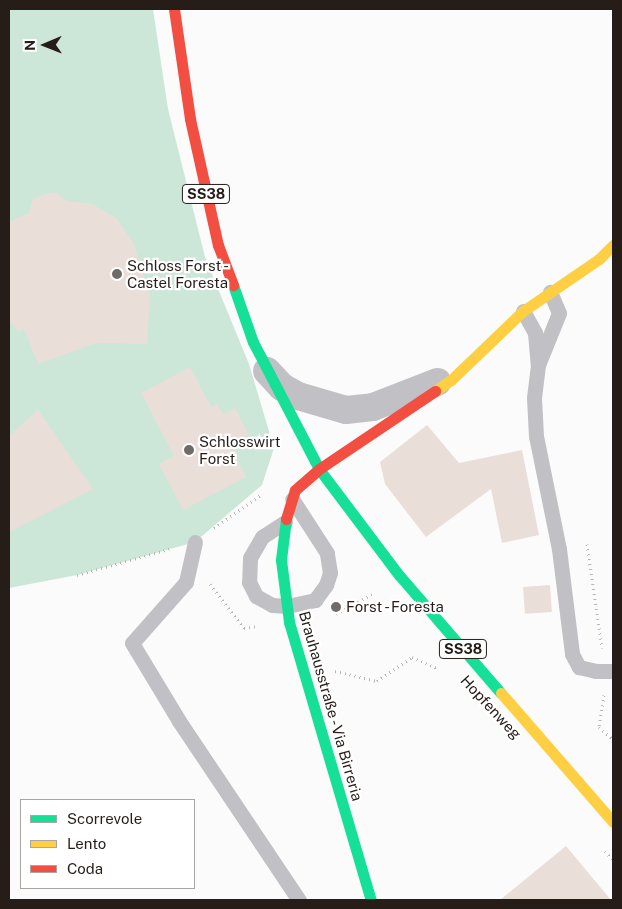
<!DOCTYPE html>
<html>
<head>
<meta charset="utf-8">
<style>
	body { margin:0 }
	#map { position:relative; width:622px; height:909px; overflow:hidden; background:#fbfbfb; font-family:"Public Sans",sans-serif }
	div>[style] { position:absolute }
	.green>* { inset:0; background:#cce7d8 }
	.building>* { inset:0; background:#eaded9; transform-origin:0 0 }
	.path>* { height:3px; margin-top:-1.5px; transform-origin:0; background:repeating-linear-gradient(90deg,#b7b7b8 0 1px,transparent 0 5px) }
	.lane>* { height:15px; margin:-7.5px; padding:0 7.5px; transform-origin:7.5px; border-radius:7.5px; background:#c1c0c4 }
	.street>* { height:28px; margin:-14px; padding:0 14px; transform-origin:14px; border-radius:14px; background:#c1c0c4 }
	.fast>* { height:11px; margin:-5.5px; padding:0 5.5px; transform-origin:5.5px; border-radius:5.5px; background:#16e098 }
	.slow>* { height:11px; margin:-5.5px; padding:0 5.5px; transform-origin:5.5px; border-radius:5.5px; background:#ffcf43 }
	.jam>* { height:11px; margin:-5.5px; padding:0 5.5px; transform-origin:5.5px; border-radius:5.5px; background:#f24e42 }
	.dots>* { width:14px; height:14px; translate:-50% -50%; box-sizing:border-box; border:2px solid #fff; border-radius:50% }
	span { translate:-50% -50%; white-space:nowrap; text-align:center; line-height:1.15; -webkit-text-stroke:4.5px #fff; paint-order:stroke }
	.shield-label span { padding:1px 4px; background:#fff; border:1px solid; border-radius:4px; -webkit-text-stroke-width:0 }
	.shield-label { font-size:14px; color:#261d19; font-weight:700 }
	.poi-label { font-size:15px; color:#261d19 }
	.left { translate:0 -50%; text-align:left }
	.street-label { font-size:15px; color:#261d19 }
	.frame { position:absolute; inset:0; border:10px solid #261d19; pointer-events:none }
	.legend { position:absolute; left:20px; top:799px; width:175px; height:90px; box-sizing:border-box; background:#fff; border:1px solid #a8a5a3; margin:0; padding:6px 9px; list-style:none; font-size:15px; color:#261d19 }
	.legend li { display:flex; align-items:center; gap:10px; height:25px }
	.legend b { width:25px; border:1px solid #a8a5a3 }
	.north { position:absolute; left:20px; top:20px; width:50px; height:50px; -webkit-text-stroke:4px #fff; paint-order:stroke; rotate:269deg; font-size:14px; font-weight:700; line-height:20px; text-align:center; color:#261d19 }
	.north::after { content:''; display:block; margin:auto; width:18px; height:22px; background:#261d19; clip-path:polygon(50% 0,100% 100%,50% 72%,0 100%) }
</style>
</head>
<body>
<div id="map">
	<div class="green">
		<i style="clip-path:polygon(9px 9px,153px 9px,168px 109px,205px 257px,249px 364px,274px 448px,262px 485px,195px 542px,77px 575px,9px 588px)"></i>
	</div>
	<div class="building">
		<i style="clip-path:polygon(54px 192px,67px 201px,92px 204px,116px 218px,133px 242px,150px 295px,147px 344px,96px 343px,38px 364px,24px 329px,18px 332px,9px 320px,9px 222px,29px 213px,33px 198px)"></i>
		<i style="clip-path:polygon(190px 367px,211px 407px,217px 404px,223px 414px,235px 408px,249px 435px,230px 445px,246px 477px,183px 510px,159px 464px,174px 456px,141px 393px)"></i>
		<i style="clip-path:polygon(38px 410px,93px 489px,9px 532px,9px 436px)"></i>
		<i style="clip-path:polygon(427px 425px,459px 463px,522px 450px,539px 535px,502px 543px,491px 489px,426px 537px,385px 484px,380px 462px)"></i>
		<i style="left:550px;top:585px;width:27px;height:27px;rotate:86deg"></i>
		<i style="clip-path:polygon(566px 846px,611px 900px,500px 900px)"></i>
	</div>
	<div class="path">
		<i style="left:214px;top:528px;width:59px;rotate:-35.3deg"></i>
		<i style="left:587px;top:544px;width:105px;rotate:81.8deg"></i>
		<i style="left:77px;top:575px;width:96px;rotate:-15.8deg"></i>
		<i style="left:210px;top:584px;width:56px;rotate:52.3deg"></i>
		<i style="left:244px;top:628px;width:15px;rotate:-8deg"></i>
		<i style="left:336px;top:614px;width:43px;rotate:-28.9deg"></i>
		<i style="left:335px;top:671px;width:43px;rotate:13.4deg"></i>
		<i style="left:377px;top:681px;width:42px;rotate:-34.4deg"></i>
		<i style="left:412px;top:657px;width:27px;rotate:24deg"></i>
		<i style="left:604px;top:695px;width:32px;rotate:99deg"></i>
		<i style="left:599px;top:727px;width:18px;rotate:41deg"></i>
		<i style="left:605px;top:851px;width:12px;rotate:48deg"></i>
	</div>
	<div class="lane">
		<i style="left:523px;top:311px;width:25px;rotate:61deg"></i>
		<i style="left:535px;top:333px;width:32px;rotate:85deg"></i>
		<i style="left:538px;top:365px;width:56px;rotate:-68deg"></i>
		<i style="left:559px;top:313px;width:23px;rotate:-113deg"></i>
		<i style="left:538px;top:365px;width:33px;rotate:97deg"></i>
		<i style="left:534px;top:398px;width:38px;rotate:87deg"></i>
		<i style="left:536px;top:436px;width:115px;rotate:78.5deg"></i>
		<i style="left:559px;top:549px;width:106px;rotate:82.9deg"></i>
		<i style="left:572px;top:654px;width:15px;rotate:62deg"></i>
		<i style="left:579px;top:667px;width:17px;rotate:13deg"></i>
		<i style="left:596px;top:671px;width:17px"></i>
		<i style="left:285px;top:522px;width:27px;rotate:147deg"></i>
		<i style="left:262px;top:537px;width:24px;rotate:120deg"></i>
		<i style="left:250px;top:558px;width:24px;rotate:92deg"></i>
		<i style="left:249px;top:582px;width:16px;rotate:63deg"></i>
		<i style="left:256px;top:596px;width:18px;rotate:29deg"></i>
		<i style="left:272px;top:605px;width:15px;rotate:4deg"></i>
		<i style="left:287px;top:606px;width:29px;rotate:-12deg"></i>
		<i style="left:315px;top:600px;width:19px;rotate:-54deg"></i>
		<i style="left:326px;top:585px;width:13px;rotate:-72deg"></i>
		<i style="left:330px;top:573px;width:20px;rotate:-99deg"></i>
		<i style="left:327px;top:553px;width:64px;rotate:-122.9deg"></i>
		<i style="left:195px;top:542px;width:41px;rotate:102.7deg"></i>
		<i style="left:186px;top:582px;width:81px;rotate:131.5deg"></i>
		<i style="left:132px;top:643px;width:91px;rotate:58.9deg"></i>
		<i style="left:179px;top:721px;width:216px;rotate:56.2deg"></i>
	</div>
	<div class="street">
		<i style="left:267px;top:371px;width:22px;rotate:47deg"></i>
		<i style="left:282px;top:387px;width:18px;rotate:29deg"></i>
		<i style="left:298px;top:396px;width:50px;rotate:16.3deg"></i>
		<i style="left:346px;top:410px;width:27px;rotate:-6deg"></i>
		<i style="left:373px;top:407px;width:69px;rotate:-21.3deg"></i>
	</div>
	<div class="fast">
		<i style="left:233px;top:285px;width:60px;rotate:70.7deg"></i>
		<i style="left:253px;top:342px;width:143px;rotate:62.5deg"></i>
		<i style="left:319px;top:469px;width:133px;rotate:53deg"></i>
		<i style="left:399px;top:575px;width:156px;rotate:49.2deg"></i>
		<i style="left:286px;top:519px;width:41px;rotate:97deg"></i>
		<i style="left:281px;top:560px;width:63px;rotate:82.6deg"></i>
		<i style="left:289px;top:622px;width:290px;rotate:73.6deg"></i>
	</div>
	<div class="slow">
		<i style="left:435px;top:391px;width:19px;rotate:-35deg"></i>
		<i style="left:451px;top:380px;width:100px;rotate:-43.8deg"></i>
		<i style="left:523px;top:311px;width:92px;rotate:-34.4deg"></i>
		<i style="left:599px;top:259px;width:20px;rotate:-45deg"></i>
		<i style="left:501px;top:693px;width:171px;rotate:49deg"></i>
	</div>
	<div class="jam">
		<i style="left:174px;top:9px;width:111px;rotate:81.7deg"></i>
		<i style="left:190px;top:119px;width:129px;rotate:77.5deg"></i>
		<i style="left:218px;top:245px;width:43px;rotate:69.4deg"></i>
		<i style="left:286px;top:519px;width:30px;rotate:-73deg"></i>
		<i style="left:295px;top:490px;width:32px;rotate:-41deg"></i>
		<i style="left:319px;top:469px;width:140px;rotate:-33.9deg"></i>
	</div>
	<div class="dots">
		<i style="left:117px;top:274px;background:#716b68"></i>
		<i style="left:189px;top:450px;background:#716b68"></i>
		<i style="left:336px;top:607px;background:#716b68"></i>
	</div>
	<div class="shield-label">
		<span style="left:206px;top:194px">SS38</span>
		<span style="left:463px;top:649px">SS38</span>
	</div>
	<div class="poi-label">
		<span class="left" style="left:127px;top:274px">Schloss Forst -<br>Castel Foresta</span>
		<span class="left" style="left:199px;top:450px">Schlosswirt<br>Forst</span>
		<span class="left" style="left:346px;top:607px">Forst - Foresta</span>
	</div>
	<div class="street-label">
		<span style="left:331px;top:706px;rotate:74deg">Brauhausstraße - Via Birreria</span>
		<span style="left:491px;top:707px;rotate:47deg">Hopfenweg</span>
	</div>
	<div class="frame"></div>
	<ul class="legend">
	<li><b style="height:6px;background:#16e098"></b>Scorrevole</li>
	<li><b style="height:6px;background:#ffcf43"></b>Lento</li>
	<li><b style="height:6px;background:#f24e42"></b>Coda</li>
	</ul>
	<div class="north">N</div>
</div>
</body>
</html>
